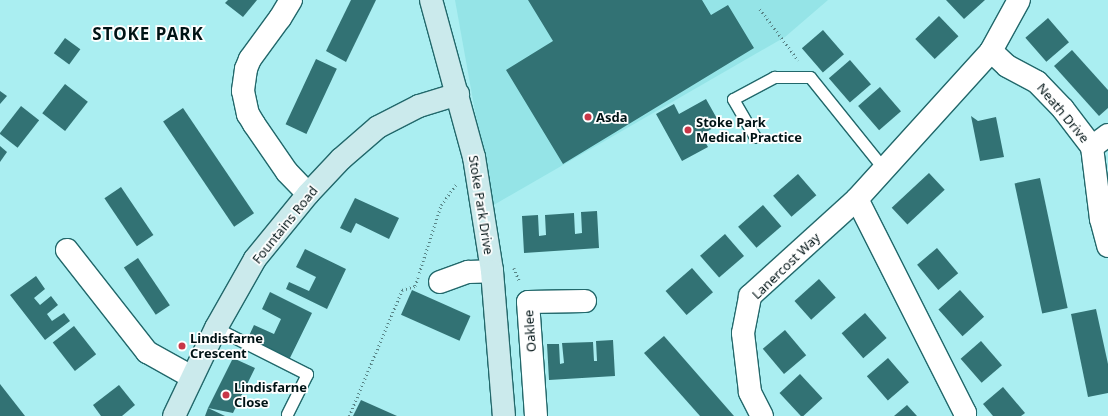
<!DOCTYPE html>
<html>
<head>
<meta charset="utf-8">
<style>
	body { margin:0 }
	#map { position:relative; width:1108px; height:416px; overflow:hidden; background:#aaeef1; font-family:"Noto Sans",sans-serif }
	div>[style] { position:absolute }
	.built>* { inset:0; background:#95e4e7 }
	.building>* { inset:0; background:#327274; transform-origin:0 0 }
	.path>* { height:2.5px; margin-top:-1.25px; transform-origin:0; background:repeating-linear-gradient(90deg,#588486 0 1px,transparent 0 4px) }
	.roads { filter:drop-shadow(1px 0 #22686b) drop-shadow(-1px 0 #22686b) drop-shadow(0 1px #22686b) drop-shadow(0 -1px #22686b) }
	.lane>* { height:11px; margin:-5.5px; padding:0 5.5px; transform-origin:5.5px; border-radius:5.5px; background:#fff }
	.street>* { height:22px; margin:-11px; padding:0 11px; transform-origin:11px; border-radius:11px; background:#fff }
	.secondary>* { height:22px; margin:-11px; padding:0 11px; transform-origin:11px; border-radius:11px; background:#cbeaec }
	.dots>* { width:11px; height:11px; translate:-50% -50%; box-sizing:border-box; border:2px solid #fff; border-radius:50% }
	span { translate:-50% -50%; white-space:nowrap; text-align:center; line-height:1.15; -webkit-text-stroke:3.5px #fff; paint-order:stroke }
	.street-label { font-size:13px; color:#001315 }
	.poi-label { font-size:13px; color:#001315; font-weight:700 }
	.left { translate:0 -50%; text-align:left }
	.district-label { font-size:17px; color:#001315; font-weight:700; letter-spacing:1px }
</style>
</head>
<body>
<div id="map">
	<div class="built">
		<i style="clip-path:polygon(455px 0,828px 0,785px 37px,492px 206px)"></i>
	</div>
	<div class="building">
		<i style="clip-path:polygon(228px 0,257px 0,243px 17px,225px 3px)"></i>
		<i style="clip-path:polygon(351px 0,376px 0,346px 62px,326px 51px)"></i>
		<i style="clip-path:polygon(528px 0,702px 0,711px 15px,728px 5px,754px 48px,563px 164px,506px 70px,553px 41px)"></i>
		<i style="clip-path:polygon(946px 0,985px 0,964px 19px)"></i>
		<i style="left:939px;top:16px;width:28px;height:33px;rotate:46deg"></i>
		<i style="left:1048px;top:18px;width:32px;height:30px;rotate:49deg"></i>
		<i style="left:823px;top:30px;width:32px;height:28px;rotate:49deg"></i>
		<i style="left:65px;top:38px;width:19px;height:19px;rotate:36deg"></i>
		<i style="clip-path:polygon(1072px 50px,1108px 90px,1108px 108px,1099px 116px,1054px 66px)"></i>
		<i style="left:316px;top:59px;width:23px;height:72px;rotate:25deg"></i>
		<i style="left:850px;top:60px;width:32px;height:28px;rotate:49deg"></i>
		<i style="left:65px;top:84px;width:29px;height:37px;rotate:38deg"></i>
		<i style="left:880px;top:87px;width:32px;height:29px;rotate:49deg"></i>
		<i style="clip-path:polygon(0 91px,7px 96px,0 104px)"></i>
		<i style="clip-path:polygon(706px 99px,720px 124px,701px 135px,708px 147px,682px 161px,656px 114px,674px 104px,679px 114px)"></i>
		<i style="left:21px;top:106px;width:23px;height:35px;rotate:38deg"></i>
		<i style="left:183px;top:108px;width:127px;height:24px;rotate:56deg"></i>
		<i style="clip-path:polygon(971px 116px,978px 121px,996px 117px,1004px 157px,980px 161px)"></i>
		<i style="clip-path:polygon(0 146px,7px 152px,0 162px)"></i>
		<i style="left:929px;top:173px;width:23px;height:51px;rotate:47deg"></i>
		<i style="left:798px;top:174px;width:28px;height:33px;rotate:49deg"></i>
		<i style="left:1040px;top:178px;width:133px;height:26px;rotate:78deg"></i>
		<i style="left:121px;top:187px;width:58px;height:20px;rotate:56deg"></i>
		<i style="clip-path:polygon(355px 198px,399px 218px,389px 239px,356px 223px,351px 233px,340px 228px)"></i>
		<i style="left:763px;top:205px;width:28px;height:33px;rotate:49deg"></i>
		<i style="clip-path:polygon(597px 211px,599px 248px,524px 253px,522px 216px,538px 215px,539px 236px,546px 235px,545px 215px,574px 213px,575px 234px,582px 233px,581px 212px)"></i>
		<i style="left:725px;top:234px;width:29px;height:33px;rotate:49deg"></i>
		<i style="left:937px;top:248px;width:33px;height:26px;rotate:50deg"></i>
		<i style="clip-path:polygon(305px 249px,346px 269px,327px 309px,286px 289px,289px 282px,309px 291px,316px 277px,296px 267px)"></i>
		<i style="left:138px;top:258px;width:57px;height:17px;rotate:56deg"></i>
		<i style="left:692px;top:268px;width:32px;height:35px;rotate:49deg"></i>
		<i style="clip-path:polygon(36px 276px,45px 289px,34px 298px,40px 305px,51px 296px,58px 305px,47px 314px,52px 321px,64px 313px,70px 321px,45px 340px,10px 295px)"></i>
		<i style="left:819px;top:279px;width:25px;height:33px;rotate:48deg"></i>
		<i style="left:412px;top:290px;width:64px;height:27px;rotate:24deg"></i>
		<i style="left:960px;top:290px;width:36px;height:29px;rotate:48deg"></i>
		<i style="clip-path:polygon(270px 292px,312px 313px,288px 362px,246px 342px,254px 325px,274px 334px,281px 319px,262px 309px)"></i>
		<i style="clip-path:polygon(1096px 309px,1108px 364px,1108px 393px,1088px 397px,1071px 314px)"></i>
		<i style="left:865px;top:313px;width:33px;height:31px;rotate:49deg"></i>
		<i style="left:74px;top:326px;width:36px;height:27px;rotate:52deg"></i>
		<i style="left:785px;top:330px;width:33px;height:29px;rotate:50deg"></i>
		<i style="clip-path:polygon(664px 336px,734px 416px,700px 416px,644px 353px)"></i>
		<i style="clip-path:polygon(613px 340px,615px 376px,549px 380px,547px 344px,559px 344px,560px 364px,564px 363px,562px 343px,593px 342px,594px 361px,597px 361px,596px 341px)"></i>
		<i style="left:981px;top:341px;width:32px;height:27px;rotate:49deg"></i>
		<i style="clip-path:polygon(233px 358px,255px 368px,233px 413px,208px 408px,225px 416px,205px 416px,208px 408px)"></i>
		<i style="left:888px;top:358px;width:32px;height:28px;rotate:49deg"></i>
		<i style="left:800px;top:374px;width:33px;height:28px;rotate:47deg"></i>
		<i style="clip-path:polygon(0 384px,25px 416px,0 416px)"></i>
		<i style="clip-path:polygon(119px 385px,135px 405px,122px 416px,101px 416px,93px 405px)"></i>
		<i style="clip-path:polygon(1003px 387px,1025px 413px,1021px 416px,993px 416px,983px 404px)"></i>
		<i style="clip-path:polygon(361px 400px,397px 416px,353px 416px)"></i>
		<i style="clip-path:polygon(907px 405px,917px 416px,894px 416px)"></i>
	</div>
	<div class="path">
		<i style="left:760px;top:9px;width:64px;rotate:53.3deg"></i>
		<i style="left:514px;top:268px;width:15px;rotate:67deg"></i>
		<i style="left:419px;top:273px;width:71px;rotate:-72.1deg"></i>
		<i style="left:441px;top:205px;width:26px;rotate:-54deg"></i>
		<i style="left:349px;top:416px;width:137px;rotate:-67.2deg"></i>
		<i style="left:402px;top:290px;width:14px;rotate:-17deg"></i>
		<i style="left:415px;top:286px;width:9px;rotate:-72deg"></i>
	</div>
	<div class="roads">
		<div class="lane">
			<i style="left:755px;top:137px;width:44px;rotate:-120.1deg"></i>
			<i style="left:733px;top:99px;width:47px;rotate:-28.2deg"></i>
			<i style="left:774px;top:77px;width:36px"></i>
			<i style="left:810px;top:77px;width:118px;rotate:51.2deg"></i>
			<i style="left:216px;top:328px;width:102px;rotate:26.8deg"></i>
			<i style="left:307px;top:374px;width:45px;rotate:116.6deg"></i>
		</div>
		<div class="street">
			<i style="left:291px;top:0;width:21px;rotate:121deg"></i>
			<i style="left:280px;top:18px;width:51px;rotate:126.2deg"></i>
			<i style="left:250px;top:59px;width:11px;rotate:112deg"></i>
			<i style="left:246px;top:69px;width:22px;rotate:98deg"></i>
			<i style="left:243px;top:91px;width:24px;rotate:78deg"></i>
			<i style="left:248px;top:114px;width:12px;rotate:59deg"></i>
			<i style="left:254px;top:124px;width:58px;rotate:55.5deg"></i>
			<i style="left:287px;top:172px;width:30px;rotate:46deg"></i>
			<i style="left:991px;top:51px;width:22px;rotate:43deg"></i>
			<i style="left:1007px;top:66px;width:34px;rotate:28deg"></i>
			<i style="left:1037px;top:82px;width:37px;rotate:46deg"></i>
			<i style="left:1063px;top:109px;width:48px;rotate:52.7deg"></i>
			<i style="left:1092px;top:147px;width:73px;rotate:82.9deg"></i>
			<i style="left:1101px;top:219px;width:28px;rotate:75deg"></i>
			<i style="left:1092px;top:147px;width:20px;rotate:-37deg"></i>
			<i style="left:857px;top:199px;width:240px;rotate:63.2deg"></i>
			<i style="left:965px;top:413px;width:3px;rotate:90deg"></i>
			<i style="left:67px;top:250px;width:130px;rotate:51.9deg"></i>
			<i style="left:147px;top:352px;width:51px;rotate:29.1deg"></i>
			<i style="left:440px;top:282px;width:30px;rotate:-20deg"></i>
			<i style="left:468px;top:272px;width:24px;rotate:-2deg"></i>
			<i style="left:536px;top:416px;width:114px;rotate:-94deg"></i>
			<i style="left:528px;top:302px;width:57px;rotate:-1deg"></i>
			<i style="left:762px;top:416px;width:27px;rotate:-117deg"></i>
			<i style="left:750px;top:392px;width:59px;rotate:-96.8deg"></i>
			<i style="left:743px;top:333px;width:38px;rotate:-79deg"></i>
			<i style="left:750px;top:296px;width:144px;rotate:-42.2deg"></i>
			<i style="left:857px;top:199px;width:200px;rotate:-47.8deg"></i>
			<i style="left:991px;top:51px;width:58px;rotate:-61.2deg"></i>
		</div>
		<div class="secondary">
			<i style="left:431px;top:0;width:163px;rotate:74.7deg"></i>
			<i style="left:474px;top:157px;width:115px;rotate:81deg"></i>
			<i style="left:492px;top:271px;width:145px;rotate:85.3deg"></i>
			<i style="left:174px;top:416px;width:98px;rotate:-64.5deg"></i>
			<i style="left:216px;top:328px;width:79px;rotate:-60.5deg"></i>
			<i style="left:255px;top:259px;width:84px;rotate:-50.8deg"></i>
			<i style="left:308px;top:194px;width:48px;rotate:-46.7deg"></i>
			<i style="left:341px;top:159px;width:49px;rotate:-40.9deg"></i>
			<i style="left:378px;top:127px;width:46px;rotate:-27.1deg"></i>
			<i style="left:419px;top:106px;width:41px;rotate:-17.1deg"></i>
		</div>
	</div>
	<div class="dots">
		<i style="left:588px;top:117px;background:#c83748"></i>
		<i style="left:688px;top:130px;background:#c83748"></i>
		<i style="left:182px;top:346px;background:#c83748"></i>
		<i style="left:226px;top:395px;background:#c83748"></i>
	</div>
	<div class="street-label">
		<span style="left:1063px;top:113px;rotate:50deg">Neath Drive</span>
		<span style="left:481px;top:205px;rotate:81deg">Stoke Park Drive</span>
		<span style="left:285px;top:225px;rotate:-51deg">Fountains Road</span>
		<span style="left:786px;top:266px;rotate:-44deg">Lanercost Way</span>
		<span style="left:530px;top:331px;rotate:-94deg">Oaklee</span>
	</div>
	<div class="poi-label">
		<span class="left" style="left:596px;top:117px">Asda</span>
		<span class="left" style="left:696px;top:130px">Stoke Park<br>Medical Practice</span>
		<span class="left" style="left:190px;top:346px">Lindisfarne<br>Crescent</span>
		<span class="left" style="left:234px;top:395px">Lindisfarne<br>Close</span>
	</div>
	<div class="district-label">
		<span style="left:148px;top:34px">STOKE PARK</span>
	</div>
</div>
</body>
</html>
